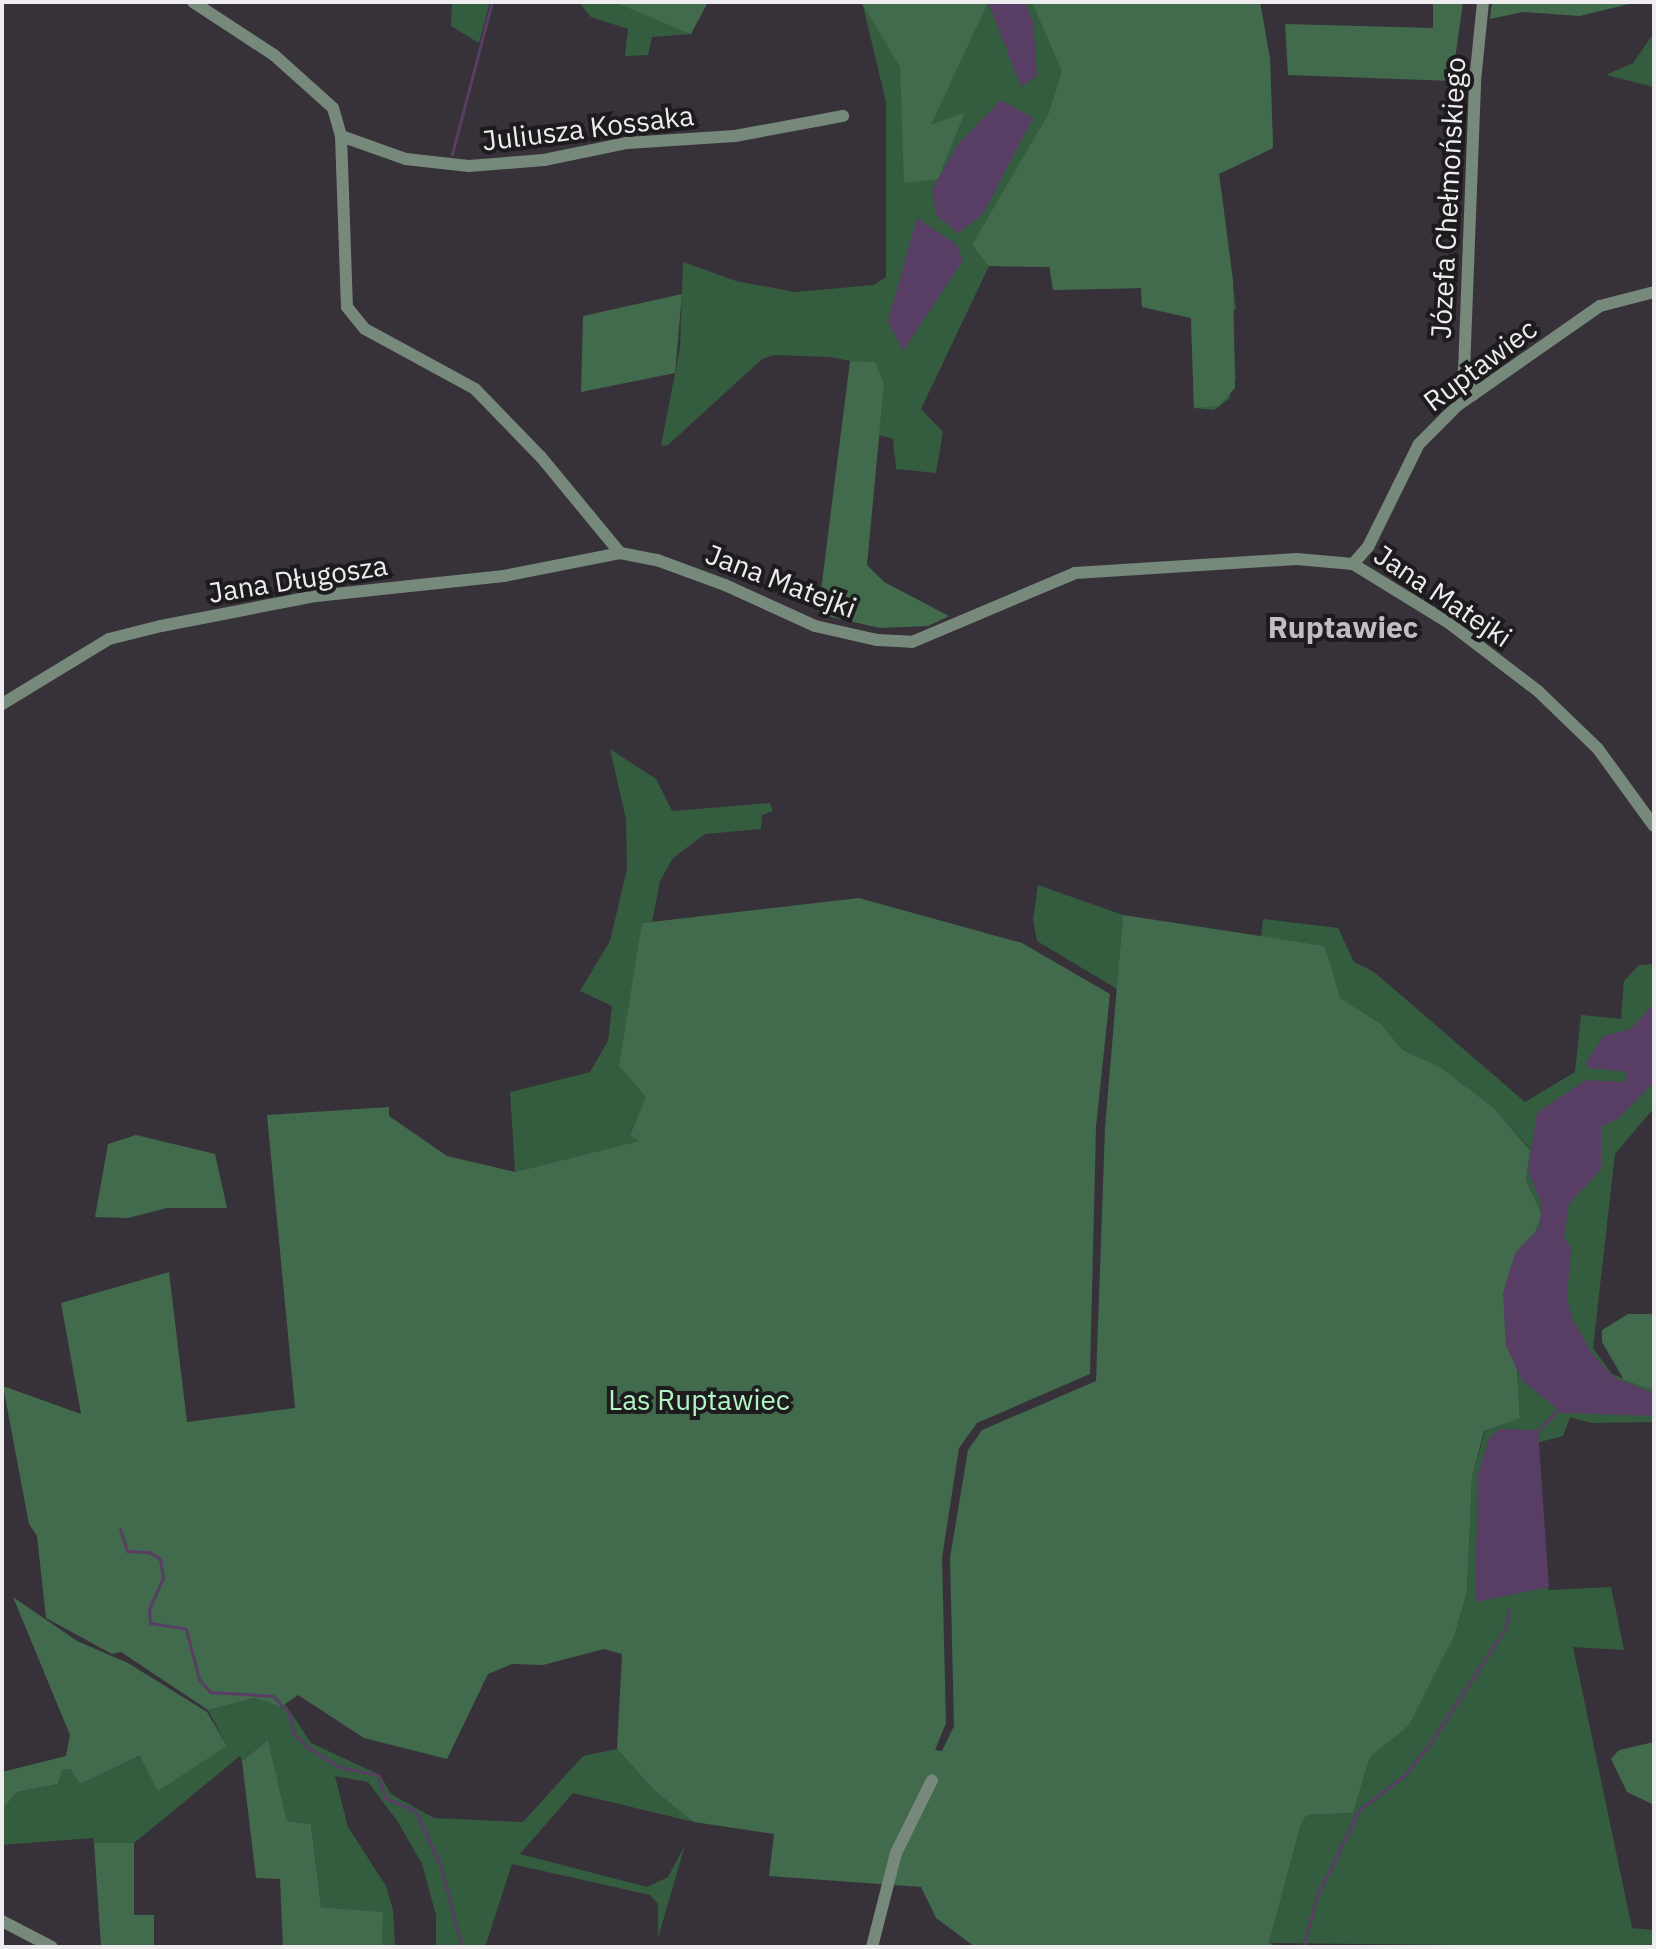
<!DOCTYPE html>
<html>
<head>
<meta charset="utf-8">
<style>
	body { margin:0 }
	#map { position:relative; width:1656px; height:1949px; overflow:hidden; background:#373239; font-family:"IBM Plex Sans",sans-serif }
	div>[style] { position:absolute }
	.green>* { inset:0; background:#345c3f }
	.forest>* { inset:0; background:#416b4c }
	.water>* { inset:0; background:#583e64 }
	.stream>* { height:3px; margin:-1.5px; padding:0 1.5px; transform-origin:1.5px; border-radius:1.5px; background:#583e64 }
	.street>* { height:12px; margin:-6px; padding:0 6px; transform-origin:6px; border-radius:6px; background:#77897b }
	span { translate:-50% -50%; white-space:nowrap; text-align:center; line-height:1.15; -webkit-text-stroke:8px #1d1b1e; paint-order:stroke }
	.street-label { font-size:28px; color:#efecf0 }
	.park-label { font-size:28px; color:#b1f6c2 }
	.neighbourhood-label { font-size:30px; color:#c2bcc4; font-weight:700 }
	.frame { position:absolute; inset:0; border:4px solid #efecf0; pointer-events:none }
</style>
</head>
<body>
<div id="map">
	<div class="green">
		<i style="clip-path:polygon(452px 2px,490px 2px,479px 43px,451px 26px)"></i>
		<i style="clip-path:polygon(579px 2px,690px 2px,691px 34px,652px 37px,648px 55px,625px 56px,628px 29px,591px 17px)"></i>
		<i style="clip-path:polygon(862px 2px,1260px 2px,1270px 59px,1273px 148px,1219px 174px,1236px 309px,1231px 310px,1236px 379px,1229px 379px,1230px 398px,1214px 410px,1194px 408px,1191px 318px,1142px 307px,1141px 288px,1053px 290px,1049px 267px,989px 266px,921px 409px,943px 432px,936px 473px,896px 469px,893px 439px,879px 435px,884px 384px,855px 362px,830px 357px,774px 355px,762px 359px,668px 445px,661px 446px,680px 347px,683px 262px,736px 281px,795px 292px,874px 285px,886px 277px,886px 102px)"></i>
		<i style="clip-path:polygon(1654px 33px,1654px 87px,1606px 75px,1633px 63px)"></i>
		<i style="clip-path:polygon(610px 749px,656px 779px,672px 811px,770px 803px,773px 811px,762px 815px,761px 829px,705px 834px,673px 858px,660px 881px,652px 922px,642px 923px,637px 973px,647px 1097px,630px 1134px,640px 1141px,515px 1172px,510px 1092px,590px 1072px,608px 1041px,612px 1006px,580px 991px,610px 941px,627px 869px,626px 819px)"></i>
		<i style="clip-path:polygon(1038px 885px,1123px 915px,1117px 989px,1037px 941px,1033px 920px)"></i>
		<i style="clip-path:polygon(1263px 919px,1338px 928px,1354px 962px,1374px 972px,1525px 1102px,1575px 1072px,1581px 1015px,1621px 1019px,1624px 981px,1639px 965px,1654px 964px,1654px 1108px,1615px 1154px,1593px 1348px,1612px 1374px,1654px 1390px,1654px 1422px,1591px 1423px,1570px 1417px,1563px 1436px,1536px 1443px,1542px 1578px,1549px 1590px,1611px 1587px,1624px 1650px,1573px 1647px,1632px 1928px,1654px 1930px,1654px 1947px,1269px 1943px,1301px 1824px,1307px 1815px,1353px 1813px,1370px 1757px,1409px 1724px,1467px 1592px,1472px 1478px,1485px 1431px,1520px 1417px,1512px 1294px,1542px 1214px,1526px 1180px,1530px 1149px,1494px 1108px,1440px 1067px,1403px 1050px,1381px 1024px,1339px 998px,1325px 946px,1261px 937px)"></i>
		<i style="clip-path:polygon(255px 1698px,281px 1707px,285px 1704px,311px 1743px,380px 1775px,391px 1794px,434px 1818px,523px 1822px,583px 1756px,617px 1749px,655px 1791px,694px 1822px,573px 1793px,520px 1854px,647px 1887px,668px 1877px,685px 1845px,658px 1938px,658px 1904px,650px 1895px,512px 1864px,485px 1947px,436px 1947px,436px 1915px,422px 1864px,398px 1822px,368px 1782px,335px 1776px,348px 1827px,386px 1886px,393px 1910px,395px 1947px,382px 1947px,382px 1912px,321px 1907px,311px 1824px,287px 1821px,268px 1740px,242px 1761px,240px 1756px,134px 1843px,94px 1843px,93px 1838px,2px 1845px,2px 1810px,17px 1792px,58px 1784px,62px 1770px,70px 1769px,80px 1784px,141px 1756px,158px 1790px,227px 1746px,208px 1710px)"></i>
	</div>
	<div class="forest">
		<i style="clip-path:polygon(614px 2px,708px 2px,691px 34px)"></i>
		<i style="clip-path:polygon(861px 2px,988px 2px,931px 125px,965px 112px,938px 179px,904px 183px,900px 67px)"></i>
		<i style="clip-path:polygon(1032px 2px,1260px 2px,1270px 59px,1273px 148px,1219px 174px,1233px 280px,1235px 388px,1219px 406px,1194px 408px,1191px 318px,1142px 307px,1141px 288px,1053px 290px,1050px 267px,989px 266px,972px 245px,1049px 113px,1062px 71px)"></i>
		<i style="clip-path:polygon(1433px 2px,1463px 2px,1452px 81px,1288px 75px,1285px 24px,1433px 28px)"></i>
		<i style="clip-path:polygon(1492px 2px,1638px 2px,1579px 16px,1523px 12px,1490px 19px)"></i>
		<i style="clip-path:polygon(682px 294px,675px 373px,581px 392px,583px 316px)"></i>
		<i style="clip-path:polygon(850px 361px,875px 362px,884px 384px,867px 565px,884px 582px,949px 616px,928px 626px,880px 628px,818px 614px)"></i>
		<i style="clip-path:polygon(859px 898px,1022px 943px,1110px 994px,1096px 1127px,1090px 1374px,977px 1423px,959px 1448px,942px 1558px,946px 1723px,935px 1750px,942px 1751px,954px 1726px,950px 1558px,968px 1450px,982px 1430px,1096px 1381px,1105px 1128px,1123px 915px,1325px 946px,1340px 998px,1381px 1024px,1403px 1050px,1440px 1067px,1494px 1108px,1530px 1150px,1526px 1180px,1542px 1214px,1512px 1294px,1520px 1418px,1484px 1431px,1472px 1478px,1467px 1592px,1454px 1636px,1409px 1725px,1370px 1757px,1353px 1813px,1307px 1815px,1301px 1824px,1269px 1943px,1279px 1947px,975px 1947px,936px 1918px,921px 1887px,769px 1876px,774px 1834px,694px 1822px,655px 1791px,617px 1749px,622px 1654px,604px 1649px,543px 1665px,512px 1664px,488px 1674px,447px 1759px,364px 1738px,298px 1695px,281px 1707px,255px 1698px,208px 1710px,121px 1652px,112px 1654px,46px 1618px,37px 1536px,29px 1524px,3px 1386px,81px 1414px,61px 1303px,169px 1272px,187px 1422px,295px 1408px,267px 1115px,389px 1107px,389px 1116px,447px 1156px,515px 1172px,639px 1141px,630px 1135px,646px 1097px,619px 1066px,642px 923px)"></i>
		<i style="clip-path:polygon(136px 1135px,215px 1154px,227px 1208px,167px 1208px,128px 1218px,95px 1217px,108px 1144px)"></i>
		<i style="clip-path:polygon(1628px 1314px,1654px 1314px,1654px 1390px,1624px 1380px,1602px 1342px,1602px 1330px)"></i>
		<i style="clip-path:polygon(13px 1597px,77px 1641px,128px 1663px,207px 1712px,227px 1746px,158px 1791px,140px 1756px,80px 1784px,70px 1769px,62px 1770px,58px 1784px,17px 1792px,2px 1810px,2px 1772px,66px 1756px,70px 1735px)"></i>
		<i style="clip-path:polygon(268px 1740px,287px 1821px,311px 1824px,321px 1907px,383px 1912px,382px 1947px,283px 1947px,280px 1879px,256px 1878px,242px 1761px)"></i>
		<i style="clip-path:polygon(1654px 1742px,1654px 1805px,1627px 1792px,1611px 1759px,1619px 1750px)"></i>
		<i style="clip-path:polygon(94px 1843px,134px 1843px,134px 1915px,154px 1915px,154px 1947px,101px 1947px)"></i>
	</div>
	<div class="water">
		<i style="clip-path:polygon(988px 2px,1025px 2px,1033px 22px,1037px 76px,1021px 87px)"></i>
		<i style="clip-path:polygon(1001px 100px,1033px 118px,983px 214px,958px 233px,936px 215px,932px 190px,958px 144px)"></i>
		<i style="clip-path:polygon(917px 218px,956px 244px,963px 260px,903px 351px,888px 321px)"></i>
		<i style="clip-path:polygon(1654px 1004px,1654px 1082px,1618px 1119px,1601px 1126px,1601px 1169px,1569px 1204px,1564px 1238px,1571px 1247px,1567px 1300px,1573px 1320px,1593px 1355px,1615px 1378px,1654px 1393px,1654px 1416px,1562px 1413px,1522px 1380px,1506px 1346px,1503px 1294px,1515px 1253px,1540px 1227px,1541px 1204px,1528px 1169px,1537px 1113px,1586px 1080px,1624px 1082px,1627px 1072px,1588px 1068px,1586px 1062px,1604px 1036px,1630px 1029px)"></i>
		<i style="clip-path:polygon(1500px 1429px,1538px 1430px,1549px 1587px,1475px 1602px,1478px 1475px,1489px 1438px)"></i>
	</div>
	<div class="stream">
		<i style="left:452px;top:154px;width:157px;rotate:-75.3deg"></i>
		<i style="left:1537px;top:1432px;width:33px;rotate:-47deg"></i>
		<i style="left:120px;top:1529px;width:23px;rotate:72deg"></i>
		<i style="left:127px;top:1551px;width:22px;rotate:3deg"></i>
		<i style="left:149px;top:1552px;width:13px;rotate:32deg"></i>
		<i style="left:160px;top:1559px;width:19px;rotate:81deg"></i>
		<i style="left:163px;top:1578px;width:35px;rotate:114deg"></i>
		<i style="left:149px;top:1610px;width:13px;rotate:86deg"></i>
		<i style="left:150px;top:1623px;width:36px;rotate:9deg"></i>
		<i style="left:186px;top:1629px;width:52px;rotate:75.4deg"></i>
		<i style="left:199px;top:1679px;width:17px;rotate:50deg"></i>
		<i style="left:210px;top:1692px;width:63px;rotate:3.6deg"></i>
		<i style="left:273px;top:1696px;width:22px;rotate:47deg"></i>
		<i style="left:288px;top:1712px;width:23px;rotate:75deg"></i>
		<i style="left:294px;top:1734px;width:21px;rotate:43deg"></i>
		<i style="left:309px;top:1748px;width:36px;rotate:32deg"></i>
		<i style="left:340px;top:1767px;width:39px;rotate:12deg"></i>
		<i style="left:378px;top:1775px;width:24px;rotate:73deg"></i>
		<i style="left:385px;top:1798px;width:33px;rotate:23deg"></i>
		<i style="left:415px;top:1811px;width:59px;rotate:64.7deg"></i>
		<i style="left:440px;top:1864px;width:86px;rotate:75.2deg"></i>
		<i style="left:1303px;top:1947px;width:55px;rotate:-74.2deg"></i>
		<i style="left:1318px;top:1894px;width:93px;rotate:-64deg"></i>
		<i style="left:1359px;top:1810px;width:55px;rotate:-36.9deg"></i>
		<i style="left:1403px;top:1777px;width:36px;rotate:-51deg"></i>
		<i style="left:1426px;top:1749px;width:144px;rotate:-56.6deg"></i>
		<i style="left:1505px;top:1629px;width:20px;rotate:-79deg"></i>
	</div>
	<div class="street">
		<i style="left:193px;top:2px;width:97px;rotate:33.2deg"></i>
		<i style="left:274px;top:55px;width:79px;rotate:41.9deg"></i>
		<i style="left:333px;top:108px;width:29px;rotate:74deg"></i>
		<i style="left:341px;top:136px;width:171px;rotate:88deg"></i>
		<i style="left:347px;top:307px;width:28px;rotate:51deg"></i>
		<i style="left:365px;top:329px;width:125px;rotate:28.6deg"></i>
		<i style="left:475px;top:389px;width:95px;rotate:45.9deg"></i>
		<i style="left:541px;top:457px;width:124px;rotate:50.5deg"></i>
		<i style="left:620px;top:553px;width:38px;rotate:11deg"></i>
		<i style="left:657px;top:560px;width:72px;rotate:20.2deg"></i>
		<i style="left:725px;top:585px;width:99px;rotate:24.5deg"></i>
		<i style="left:815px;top:626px;width:64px;rotate:12.7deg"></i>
		<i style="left:877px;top:640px;width:35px;rotate:3deg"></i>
		<i style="left:912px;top:642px;width:177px;rotate:-22.9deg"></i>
		<i style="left:1075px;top:573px;width:222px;rotate:-3.6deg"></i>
		<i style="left:1297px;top:559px;width:56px;rotate:5.1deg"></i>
		<i style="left:1353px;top:564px;width:113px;rotate:31.6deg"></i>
		<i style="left:1449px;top:623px;width:112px;rotate:37.4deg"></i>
		<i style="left:1538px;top:691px;width:83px;rotate:44deg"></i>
		<i style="left:1598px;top:749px;width:95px;rotate:54deg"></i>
		<i style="left:341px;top:136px;width:69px;rotate:19.5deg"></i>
		<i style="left:406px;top:159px;width:63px;rotate:6.3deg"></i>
		<i style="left:469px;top:166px;width:75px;rotate:-4.6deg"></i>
		<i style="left:544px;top:160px;width:85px;rotate:-11.6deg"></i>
		<i style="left:627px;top:143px;width:108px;rotate:-3.7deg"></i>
		<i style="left:735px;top:136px;width:110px;rotate:-10.5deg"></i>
		<i style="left:1473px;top:395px;width:26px;rotate:-111deg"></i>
		<i style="left:1464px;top:371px;width:290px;rotate:-87.8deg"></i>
		<i style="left:1475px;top:81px;width:79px;rotate:-84.2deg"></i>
		<i style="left:1353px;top:564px;width:23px;rotate:-49deg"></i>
		<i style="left:1368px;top:547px;width:115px;rotate:-63.7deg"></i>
		<i style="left:1419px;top:444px;width:55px;rotate:-45deg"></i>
		<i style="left:1458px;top:405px;width:173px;rotate:-34.9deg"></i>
		<i style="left:1600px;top:306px;width:56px;rotate:-14.5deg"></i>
		<i style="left:2px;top:704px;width:125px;rotate:-31.3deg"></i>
		<i style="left:109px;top:639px;width:54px;rotate:-14deg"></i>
		<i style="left:161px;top:626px;width:158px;rotate:-11deg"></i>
		<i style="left:316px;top:596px;width:189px;rotate:-6.1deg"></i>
		<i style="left:504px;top:576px;width:118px;rotate:-11.2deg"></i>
		<i style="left:2px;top:1921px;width:56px;rotate:27.5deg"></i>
		<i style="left:872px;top:1947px;width:97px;rotate:-75.7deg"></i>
		<i style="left:896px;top:1853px;width:81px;rotate:-63.7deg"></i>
	</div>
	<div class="street-label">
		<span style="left:588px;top:128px;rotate:-7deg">Juliusza Kossaka</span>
		<span style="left:1448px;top:198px;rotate:-87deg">Józefa Chełmońskiego</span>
		<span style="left:1480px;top:365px;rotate:-37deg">Ruptawiec</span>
		<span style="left:298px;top:579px;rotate:-9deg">Jana Długosza</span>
		<span style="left:781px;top:581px;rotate:21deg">Jana Matejki</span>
		<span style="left:1443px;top:596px;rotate:34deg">Jana Matejki</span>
	</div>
	<div class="park-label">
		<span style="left:699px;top:1400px">Las Ruptawiec</span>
	</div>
	<div class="neighbourhood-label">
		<span style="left:1343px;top:627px">Ruptawiec</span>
	</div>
	<div class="frame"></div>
</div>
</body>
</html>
